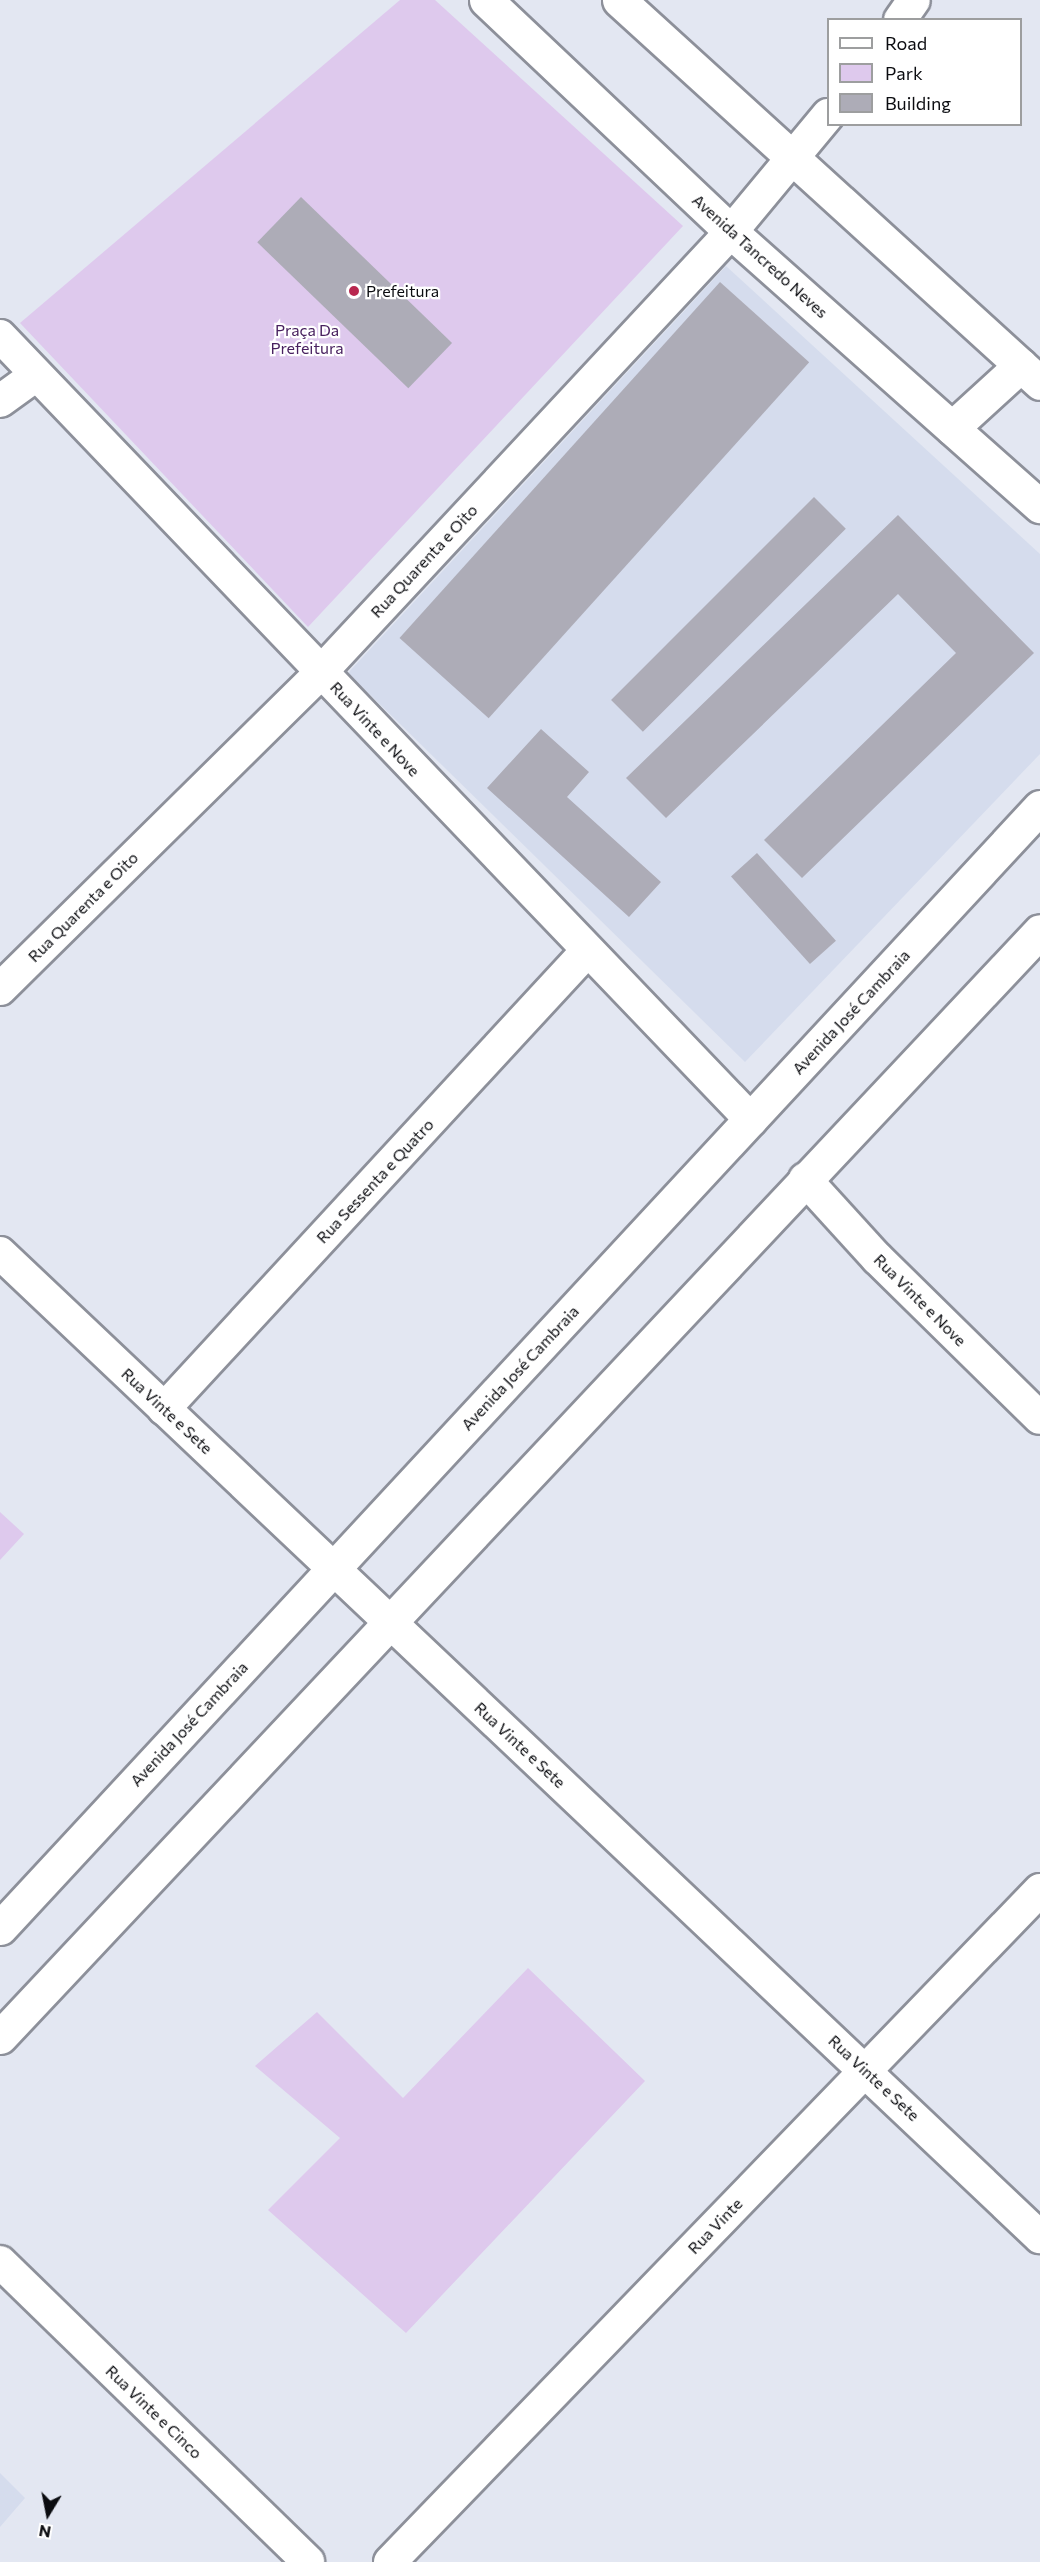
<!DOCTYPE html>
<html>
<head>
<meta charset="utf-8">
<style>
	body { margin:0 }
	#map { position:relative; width:1040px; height:2562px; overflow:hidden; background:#e3e7f2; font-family:Commissioner,sans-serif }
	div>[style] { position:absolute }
	.built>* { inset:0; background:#d5dced }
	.green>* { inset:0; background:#dec9ed }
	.building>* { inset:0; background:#adacb7; transform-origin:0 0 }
	.roads { filter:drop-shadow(2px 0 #8d909a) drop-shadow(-2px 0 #8d909a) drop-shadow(0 2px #8d909a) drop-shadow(0 -2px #8d909a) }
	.minor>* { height:32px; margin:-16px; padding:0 16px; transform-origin:16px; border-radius:16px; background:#fff }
	.tertiary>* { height:33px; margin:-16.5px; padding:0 16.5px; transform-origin:16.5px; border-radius:16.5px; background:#fff }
	.primary>* { height:33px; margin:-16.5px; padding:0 16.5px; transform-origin:16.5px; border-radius:16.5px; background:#fff }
	.dots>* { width:16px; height:16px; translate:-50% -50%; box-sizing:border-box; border:3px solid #fff; border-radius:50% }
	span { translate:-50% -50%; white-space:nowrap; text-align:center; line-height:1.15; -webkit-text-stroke:4.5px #fff; paint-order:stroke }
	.street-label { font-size:16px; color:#0b0c10 }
	.poi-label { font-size:16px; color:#0b0c10 }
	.left { translate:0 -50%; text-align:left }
	.park-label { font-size:16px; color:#48215f }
	.legend { position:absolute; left:827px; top:18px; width:195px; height:108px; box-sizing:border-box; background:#fff; border:2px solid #9d9e9f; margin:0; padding:8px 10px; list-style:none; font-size:18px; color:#0b0c10 }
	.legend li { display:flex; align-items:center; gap:12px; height:30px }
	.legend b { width:30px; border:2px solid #9d9e9f }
	.north { position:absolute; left:18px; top:2484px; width:60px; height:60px; -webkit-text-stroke:4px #fff; paint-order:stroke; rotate:190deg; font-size:16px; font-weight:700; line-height:24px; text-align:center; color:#0b0c10 }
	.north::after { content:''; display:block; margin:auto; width:21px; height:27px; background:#0b0c10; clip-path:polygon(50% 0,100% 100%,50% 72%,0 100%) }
</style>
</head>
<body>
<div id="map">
	<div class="built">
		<i style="clip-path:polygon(726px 266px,1040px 554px,1040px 754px,745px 1062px,348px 673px)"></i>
		<i style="clip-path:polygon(0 2473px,25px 2498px,0 2527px)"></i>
	</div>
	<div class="green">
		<i style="clip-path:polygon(400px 0,435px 0,683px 226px,308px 627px,20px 323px)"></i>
		<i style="clip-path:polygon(0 1512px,24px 1534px,0 1560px)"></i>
		<i style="clip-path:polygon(528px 1968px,645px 2081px,406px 2333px,268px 2210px,340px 2138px,255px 2066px,317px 2012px,403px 2098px)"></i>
	</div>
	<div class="building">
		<i style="left:301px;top:197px;width:210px;height:63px;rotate:44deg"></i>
		<i style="left:720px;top:282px;width:120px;height:479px;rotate:42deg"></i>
		<i style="left:814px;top:497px;width:45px;height:287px;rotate:45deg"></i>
		<i style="clip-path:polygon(898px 515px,1034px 653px,802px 878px,764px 840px,956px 653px,898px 594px,666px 818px,626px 778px)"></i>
		<i style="clip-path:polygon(541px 729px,589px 772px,567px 797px,661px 882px,629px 917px,487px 788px)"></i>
		<i style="left:757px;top:853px;width:118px;height:35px;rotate:48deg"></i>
	</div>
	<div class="roads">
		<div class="minor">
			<i style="left:900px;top:20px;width:24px;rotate:-55deg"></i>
			<i style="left:0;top:336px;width:1086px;rotate:46.23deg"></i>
			<i style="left:0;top:401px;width:44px;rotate:-35.8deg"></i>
			<i style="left:0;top:989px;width:451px;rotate:-44.6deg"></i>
			<i style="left:321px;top:672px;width:601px;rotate:-47.02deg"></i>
			<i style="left:731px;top:232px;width:152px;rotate:-50.3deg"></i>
			<i style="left:805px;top:1179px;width:107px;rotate:47.7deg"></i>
			<i style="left:877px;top:1258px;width:228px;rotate:44.5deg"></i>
			<i style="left:0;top:1253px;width:1432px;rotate:43.42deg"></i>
			<i style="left:164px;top:1409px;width:622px;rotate:-47.28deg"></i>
			<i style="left:0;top:2262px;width:430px;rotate:44.2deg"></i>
			<i style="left:390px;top:2562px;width:935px;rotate:-45.95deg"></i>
		</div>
		<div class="tertiary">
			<i style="left:486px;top:0;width:337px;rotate:43.4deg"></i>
			<i style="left:731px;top:232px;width:413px;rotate:41.6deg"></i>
			<i style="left:619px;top:0;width:569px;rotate:42.29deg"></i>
			<i style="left:952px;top:428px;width:93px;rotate:-42.4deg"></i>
		</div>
		<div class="primary">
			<i style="left:0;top:1928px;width:1529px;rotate:-47.15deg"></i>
			<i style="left:0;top:2037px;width:1518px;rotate:-46.76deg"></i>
		</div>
	</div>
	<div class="dots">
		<i style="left:354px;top:291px;background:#b8274f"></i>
	</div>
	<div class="street-label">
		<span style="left:760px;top:256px;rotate:42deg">Avenida Tancredo Neves</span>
		<span style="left:424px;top:561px;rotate:-47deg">Rua Quarenta e Oito</span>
		<span style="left:375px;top:729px;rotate:47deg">Rua Vinte e Nove</span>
		<span style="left:83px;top:907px;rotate:-45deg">Rua Quarenta e Oito</span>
		<span style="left:851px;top:1012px;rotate:-47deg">Avenida José Cambraia</span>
		<span style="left:375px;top:1181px;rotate:-47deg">Rua Sessenta e Quatro</span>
		<span style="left:920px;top:1300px;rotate:45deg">Rua Vinte e Nove</span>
		<span style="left:520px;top:1368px;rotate:-47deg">Avenida José Cambraia</span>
		<span style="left:167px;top:1411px;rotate:43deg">Rua Vinte e Sete</span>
		<span style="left:189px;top:1724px;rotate:-47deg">Avenida José Cambraia</span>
		<span style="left:520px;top:1745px;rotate:43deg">Rua Vinte e Sete</span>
		<span style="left:874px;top:2078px;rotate:43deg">Rua Vinte e Sete</span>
		<span style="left:715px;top:2226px;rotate:-46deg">Rua Vinte</span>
		<span style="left:154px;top:2412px;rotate:44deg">Rua Vinte e Cinco</span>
	</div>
	<div class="poi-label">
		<span class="left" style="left:366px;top:291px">Prefeitura</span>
	</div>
	<div class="park-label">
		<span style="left:307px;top:339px">Praça Da<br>Prefeitura</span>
	</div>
	<ul class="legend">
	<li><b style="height:8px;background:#fff"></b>Road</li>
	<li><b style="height:16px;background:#dec9ed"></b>Park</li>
	<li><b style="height:16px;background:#adacb7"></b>Building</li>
	</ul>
	<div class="north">N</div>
</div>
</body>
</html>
